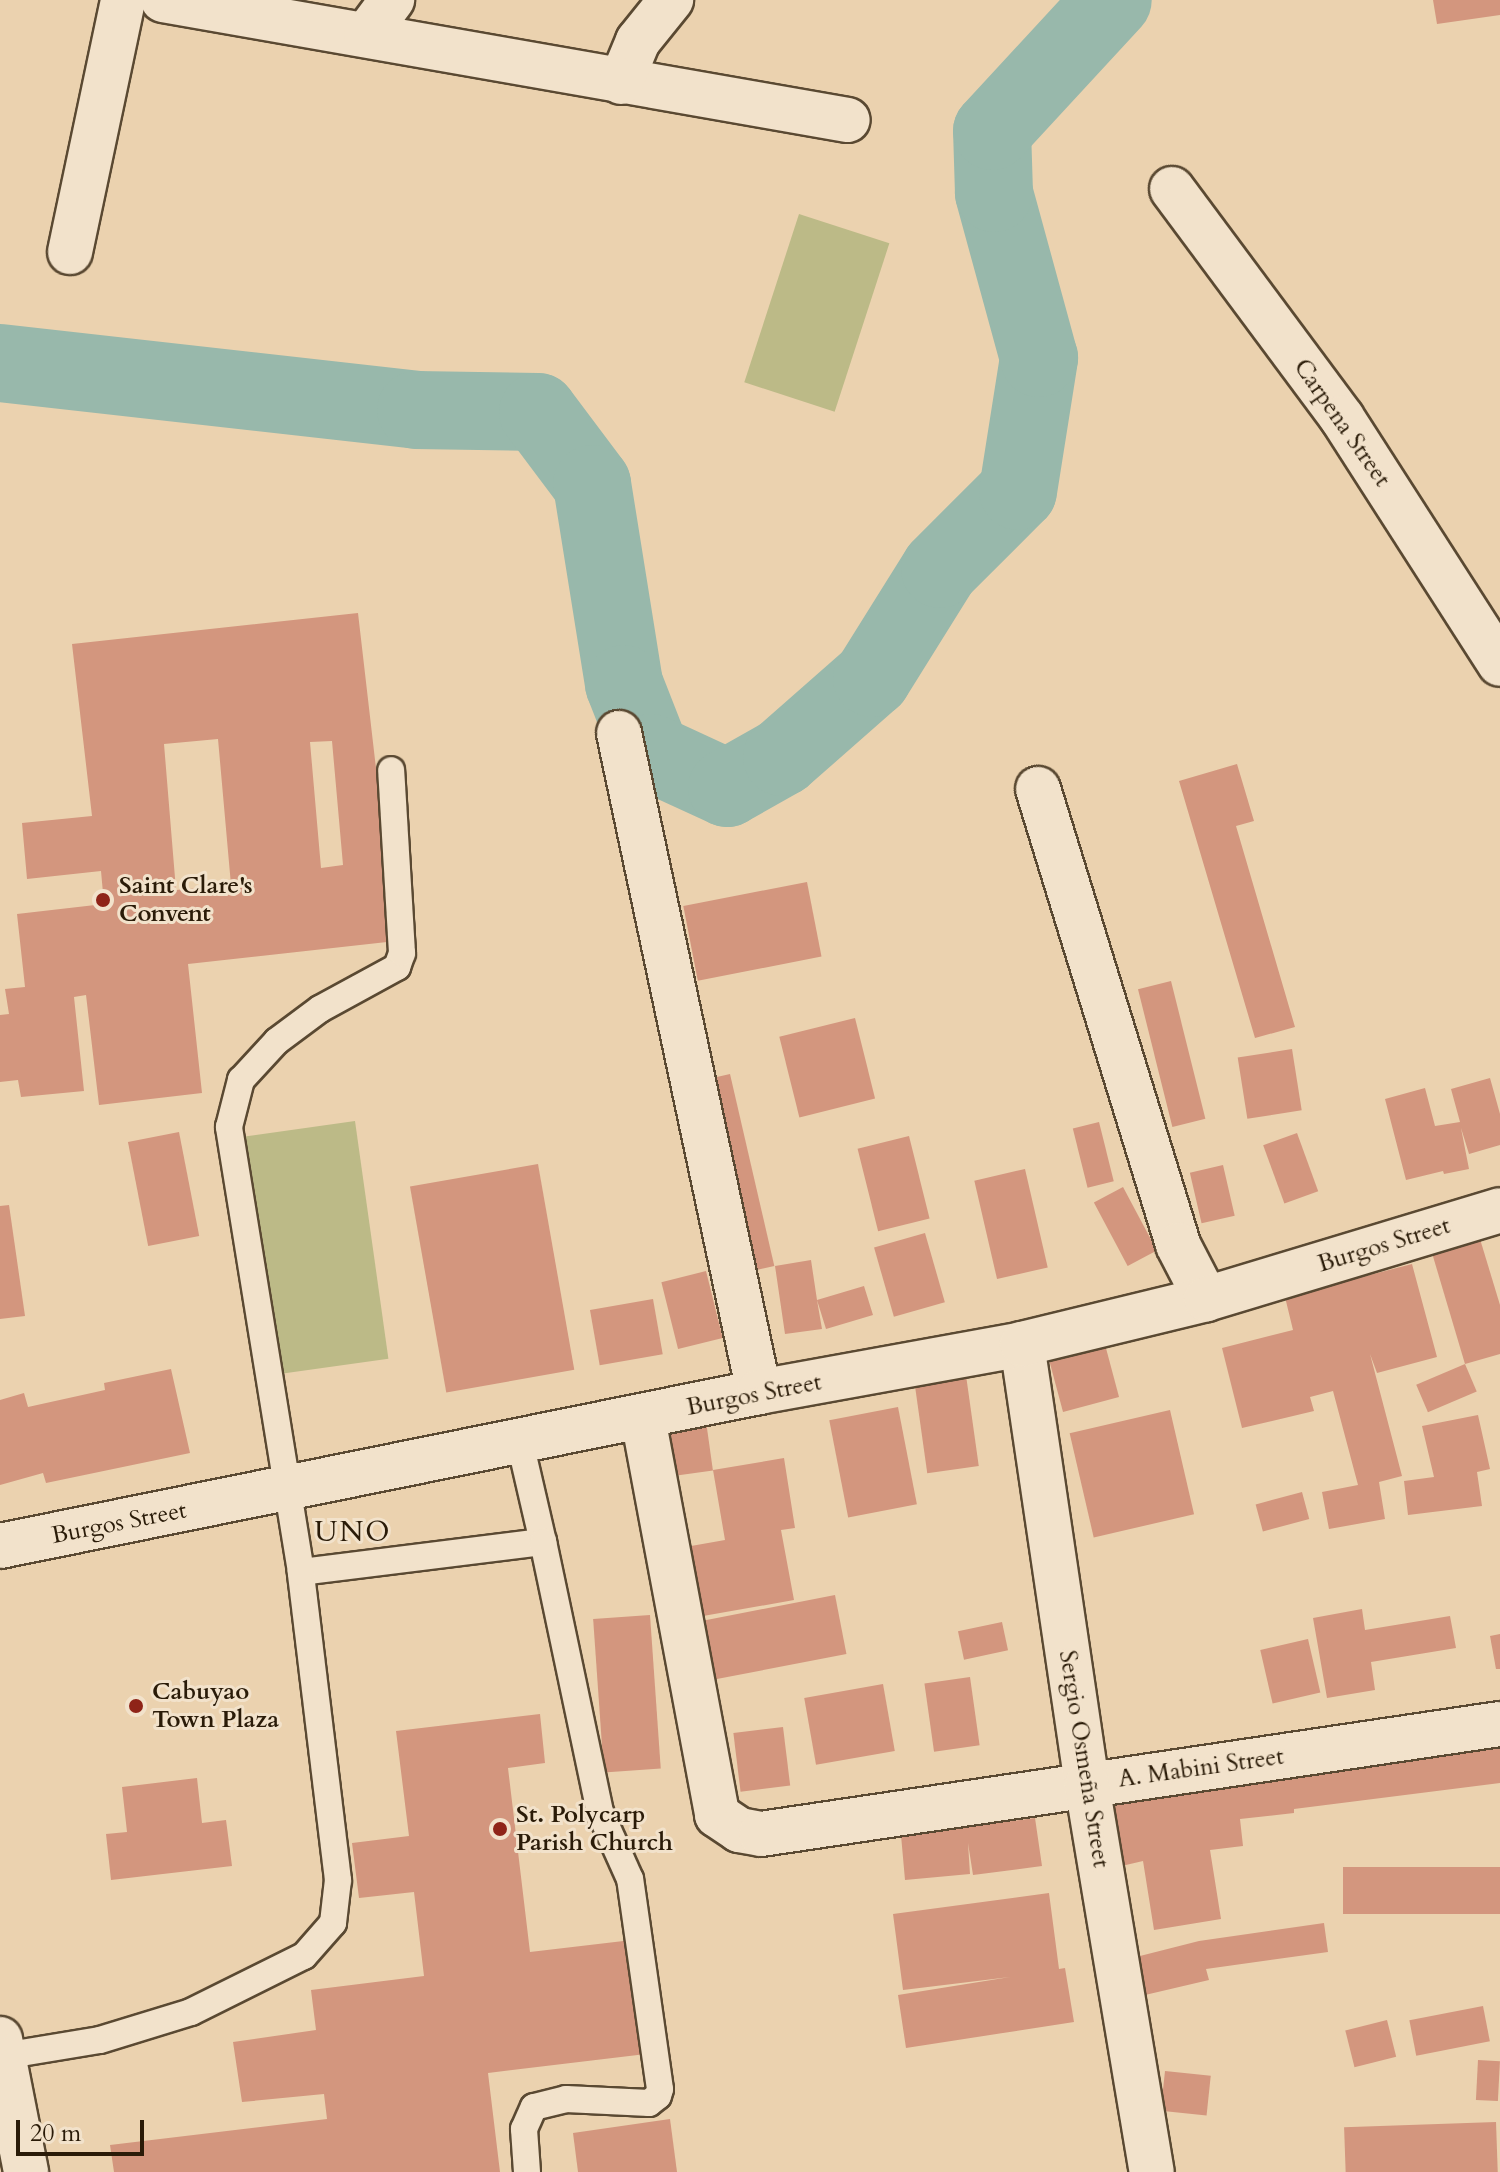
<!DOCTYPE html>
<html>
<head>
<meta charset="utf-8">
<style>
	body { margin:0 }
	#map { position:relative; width:1500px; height:2172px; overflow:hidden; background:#ebd2af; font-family:Cardo,serif }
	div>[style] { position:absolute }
	.green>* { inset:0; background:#bcba87; transform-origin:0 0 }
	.river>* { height:78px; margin:-39px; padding:0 39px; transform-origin:39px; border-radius:39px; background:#98b8ab }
	.building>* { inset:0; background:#d3967e; transform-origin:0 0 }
	.roads { filter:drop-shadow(2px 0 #5a4932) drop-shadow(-2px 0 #5a4932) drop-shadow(0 2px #5a4932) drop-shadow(0 -2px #5a4932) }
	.service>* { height:26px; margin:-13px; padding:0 13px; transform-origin:13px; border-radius:13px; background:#f2e2cb }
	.minor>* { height:44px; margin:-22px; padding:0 22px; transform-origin:22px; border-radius:22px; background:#f2e2cb }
	.tertiary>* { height:44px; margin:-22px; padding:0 22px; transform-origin:22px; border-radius:22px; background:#f2e2cb }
	.dots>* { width:22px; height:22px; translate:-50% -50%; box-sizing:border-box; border:4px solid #f2e2cb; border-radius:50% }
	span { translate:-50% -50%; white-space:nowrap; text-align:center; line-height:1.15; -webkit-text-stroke:6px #f2e2cb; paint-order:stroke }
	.street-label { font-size:24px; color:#2a1b08 }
	.poi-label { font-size:24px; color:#2a1b08; font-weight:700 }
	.left { translate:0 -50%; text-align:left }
	.quarter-label { font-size:28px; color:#2a1b08; letter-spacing:2px }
	.scale { position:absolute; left:16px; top:2120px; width:128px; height:36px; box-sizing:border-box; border:4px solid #2a1b08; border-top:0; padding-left:10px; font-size:24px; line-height:28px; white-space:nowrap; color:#2a1b08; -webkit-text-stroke:6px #f2e2cb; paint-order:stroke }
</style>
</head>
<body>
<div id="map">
	<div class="green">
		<i style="left:799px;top:214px;width:95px;height:177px;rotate:18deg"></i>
		<i style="left:355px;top:1121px;width:240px;height:119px;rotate:82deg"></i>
	</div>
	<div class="river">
		<i style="left:0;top:363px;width:419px;rotate:6.4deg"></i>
		<i style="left:416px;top:410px;width:122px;rotate:0.9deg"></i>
		<i style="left:538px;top:412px;width:90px;rotate:53.1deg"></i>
		<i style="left:592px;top:484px;width:203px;rotate:80.9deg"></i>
		<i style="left:624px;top:684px;width:74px;rotate:68.6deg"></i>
		<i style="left:651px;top:753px;width:84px;rotate:24.7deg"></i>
		<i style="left:727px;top:788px;width:63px;rotate:-29.4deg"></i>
		<i style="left:782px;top:757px;width:120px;rotate:-41.3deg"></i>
		<i style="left:872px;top:678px;width:128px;rotate:-58deg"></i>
		<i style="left:940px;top:569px;width:110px;rotate:-45deg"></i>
		<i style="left:1018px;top:491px;width:135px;rotate:-81deg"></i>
		<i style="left:1039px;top:358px;width:171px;rotate:-105.3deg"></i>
		<i style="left:994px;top:193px;width:62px;rotate:-91.8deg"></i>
		<i style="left:992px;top:131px;width:178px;rotate:-47.3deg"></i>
	</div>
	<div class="building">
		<i style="clip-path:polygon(1433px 0,1500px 0,1500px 15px,1437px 24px)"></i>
		<i style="clip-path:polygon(evenodd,358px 613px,396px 941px,188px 964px,202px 1093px,99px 1105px,86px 995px,74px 997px,84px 1091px,21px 1097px,18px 1080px,0 1082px,0 1015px,9px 1014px,5px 989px,25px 987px,17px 914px,104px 904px,101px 871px,27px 879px,22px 823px,92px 816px,72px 644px,358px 613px,218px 739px,231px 885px,176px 890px,164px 744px,218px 739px,358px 613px,332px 741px,343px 865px,321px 868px,310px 742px,332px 741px)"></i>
		<i style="clip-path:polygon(1237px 764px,1254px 821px,1236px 826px,1295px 1027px,1255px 1038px,1179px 781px)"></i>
		<i style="left:807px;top:882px;width:76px;height:126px;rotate:79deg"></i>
		<i style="left:1171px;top:981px;width:142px;height:34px;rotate:76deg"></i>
		<i style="left:855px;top:1018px;width:83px;height:78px;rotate:76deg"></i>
		<i style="left:1292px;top:1049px;width:62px;height:55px;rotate:81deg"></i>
		<i style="left:730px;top:1074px;width:197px;height:36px;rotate:77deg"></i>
		<i style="clip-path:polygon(1490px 1078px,1500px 1114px,1500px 1145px,1469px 1154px,1461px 1128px,1469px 1169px,1444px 1174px,1443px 1171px,1406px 1180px,1385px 1099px,1425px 1088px,1435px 1126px,1460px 1122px,1451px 1089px)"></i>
		<i style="left:1099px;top:1122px;width:61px;height:27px;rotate:76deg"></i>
		<i style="left:179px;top:1132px;width:106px;height:52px;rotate:79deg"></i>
		<i style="left:1297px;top:1133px;width:62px;height:36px;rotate:70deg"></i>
		<i style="left:909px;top:1136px;width:85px;height:53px;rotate:76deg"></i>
		<i style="left:538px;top:1164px;width:209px;height:130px;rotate:80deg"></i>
		<i style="left:1223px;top:1165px;width:52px;height:34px;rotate:77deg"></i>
		<i style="left:1025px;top:1169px;width:101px;height:52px;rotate:77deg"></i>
		<i style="left:1123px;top:1187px;width:72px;height:33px;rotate:62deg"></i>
		<i style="clip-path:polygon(9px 1205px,25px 1316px,0 1319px,0 1206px)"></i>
		<i style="left:925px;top:1233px;width:72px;height:53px;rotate:74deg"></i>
		<i style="clip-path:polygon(1480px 1239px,1500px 1305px,1500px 1354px,1465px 1364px,1432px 1253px)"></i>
		<i style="clip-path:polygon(811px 1260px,817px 1300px,864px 1286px,873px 1315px,826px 1329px,817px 1300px,822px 1329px,785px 1334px,775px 1266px)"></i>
		<i style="clip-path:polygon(1412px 1264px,1437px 1357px,1377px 1373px,1370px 1354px,1402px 1476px,1379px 1482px,1385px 1519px,1329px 1529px,1322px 1492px,1358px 1485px,1333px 1391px,1310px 1397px,1314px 1411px,1242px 1428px,1222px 1348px,1293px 1330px,1285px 1297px)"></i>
		<i style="left:706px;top:1271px;width:69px;height:46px;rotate:76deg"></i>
		<i style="left:653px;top:1299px;width:56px;height:64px;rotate:80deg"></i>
		<i style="left:1103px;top:1337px;width:62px;height:58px;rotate:75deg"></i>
		<i style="left:964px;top:1361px;width:106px;height:52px;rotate:82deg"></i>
		<i style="left:1465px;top:1364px;width:30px;height:53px;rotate:67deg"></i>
		<i style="clip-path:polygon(171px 1369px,190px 1453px,46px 1483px,43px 1473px,0 1485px,0 1400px,24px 1393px,28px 1407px,105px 1390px,104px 1383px)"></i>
		<i style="left:898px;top:1407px;width:99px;height:70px;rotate:79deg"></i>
		<i style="left:1170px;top:1410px;width:107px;height:103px;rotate:77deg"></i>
		<i style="left:705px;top:1414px;width:57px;height:51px;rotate:82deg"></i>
		<i style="clip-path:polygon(1478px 1415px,1490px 1469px,1477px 1472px,1482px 1506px,1408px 1515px,1404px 1481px,1434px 1477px,1422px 1426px)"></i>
		<i style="clip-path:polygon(784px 1458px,795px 1528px,781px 1530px,794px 1600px,703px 1616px,691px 1546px,725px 1540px,713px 1470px)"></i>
		<i style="left:1302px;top:1492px;width:28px;height:48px;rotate:75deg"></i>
		<i style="left:835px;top:1595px;width:60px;height:136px;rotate:79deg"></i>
		<i style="clip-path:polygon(1362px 1609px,1365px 1630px,1450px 1616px,1456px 1648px,1371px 1662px,1375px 1690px,1327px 1698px,1313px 1618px)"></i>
		<i style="left:650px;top:1615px;width:154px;height:57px;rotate:86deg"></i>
		<i style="left:1002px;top:1622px;width:29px;height:45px;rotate:78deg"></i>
		<i style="clip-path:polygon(1500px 1634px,1500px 1669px,1496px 1669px,1490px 1636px)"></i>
		<i style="left:1308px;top:1639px;width:55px;height:49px;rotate:77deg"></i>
		<i style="left:970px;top:1677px;width:69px;height:46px;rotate:82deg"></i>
		<i style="left:883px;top:1684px;width:68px;height:80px;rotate:80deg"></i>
		<i style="clip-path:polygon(540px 1714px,545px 1763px,508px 1768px,530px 1952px,632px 1940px,646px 2054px,488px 2073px,500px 2172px,114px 2172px,110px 2145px,327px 2119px,324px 2094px,242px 2102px,233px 2042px,316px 2030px,311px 1990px,424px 1976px,414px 1892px,359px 1898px,352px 1843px,409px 1836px,396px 1731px)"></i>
		<i style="left:783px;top:1727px;width:59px;height:50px;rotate:83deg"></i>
		<i style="clip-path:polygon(1500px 1735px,1500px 1783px,1294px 1809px,1294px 1813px,1240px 1819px,1243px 1846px,1210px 1850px,1221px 1919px,1154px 1930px,1143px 1861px,1113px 1868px,1097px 1793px)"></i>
		<i style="clip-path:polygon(197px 1778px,202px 1823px,226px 1820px,232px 1866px,111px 1880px,106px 1834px,127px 1832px,122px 1787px)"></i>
		<i style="clip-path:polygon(966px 1818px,966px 1827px,1035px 1818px,1042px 1866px,973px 1875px,968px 1843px,970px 1874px,905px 1880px,900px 1824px)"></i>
		<i style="left:1500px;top:1867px;width:47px;height:157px;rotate:90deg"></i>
		<i style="clip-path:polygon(1049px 1893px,1059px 1969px,1065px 1968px,1074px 2022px,906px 2048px,898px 1995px,1010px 1977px,903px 1990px,893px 1914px)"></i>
		<i style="clip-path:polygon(1324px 1923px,1328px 1952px,1206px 1969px,1209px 1980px,1145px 1995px,1136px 1957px,1199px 1941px)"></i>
		<i style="left:1483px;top:2006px;width:36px;height:75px;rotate:79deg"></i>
		<i style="left:1387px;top:2020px;width:38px;height:43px;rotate:76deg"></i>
		<i style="left:1478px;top:2060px;width:22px;height:40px;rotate:3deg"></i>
		<i style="left:1165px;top:2071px;width:46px;height:40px;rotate:6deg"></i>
		<i style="clip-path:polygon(670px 2119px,677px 2172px,578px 2172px,573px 2133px)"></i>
		<i style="left:1496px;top:2122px;width:50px;height:152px;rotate:88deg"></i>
	</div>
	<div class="roads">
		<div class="service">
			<i style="left:301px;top:1572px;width:244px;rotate:-7.1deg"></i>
			<i style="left:543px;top:1542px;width:103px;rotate:-103deg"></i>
			<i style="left:3px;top:2056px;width:98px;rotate:-9.4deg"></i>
			<i style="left:100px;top:2040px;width:95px;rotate:-17.1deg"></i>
			<i style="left:191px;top:2012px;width:126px;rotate:-26.4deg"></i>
			<i style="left:304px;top:1956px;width:44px;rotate:-48.7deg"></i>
			<i style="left:333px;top:1923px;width:43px;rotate:-83.4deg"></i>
			<i style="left:338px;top:1880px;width:310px;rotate:-96.9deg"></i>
			<i style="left:301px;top:1572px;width:451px;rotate:-99.2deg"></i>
			<i style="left:229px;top:1127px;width:49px;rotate:-75.7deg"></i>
			<i style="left:241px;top:1080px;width:53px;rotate:-47.3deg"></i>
			<i style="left:277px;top:1041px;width:54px;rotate:-36.7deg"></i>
			<i style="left:320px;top:1009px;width:88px;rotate:-28.6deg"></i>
			<i style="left:397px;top:967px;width:15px;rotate:-70deg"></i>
			<i style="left:402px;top:953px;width:183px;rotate:-93.4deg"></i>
			<i style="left:527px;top:2172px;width:43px;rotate:-94deg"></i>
			<i style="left:524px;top:2129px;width:24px;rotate:-66deg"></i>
			<i style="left:534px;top:2107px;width:33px;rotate:-14deg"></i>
			<i style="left:566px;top:2099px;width:83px;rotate:2.8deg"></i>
			<i style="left:649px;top:2103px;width:11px;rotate:-38deg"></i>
			<i style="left:658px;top:2096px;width:7px;rotate:-74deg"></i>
			<i style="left:660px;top:2089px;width:212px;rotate:-98.1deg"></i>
			<i style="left:630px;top:1879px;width:73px;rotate:-114.1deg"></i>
			<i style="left:600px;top:1812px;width:276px;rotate:-101.9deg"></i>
		</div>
		<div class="minor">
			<i style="left:163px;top:0;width:695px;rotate:9.94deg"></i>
			<i style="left:366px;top:35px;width:44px;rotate:-53.4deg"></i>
			<i style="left:621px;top:82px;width:44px;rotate:-67.5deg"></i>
			<i style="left:638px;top:41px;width:53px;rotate:-51.2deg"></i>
			<i style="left:1172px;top:189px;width:285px;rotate:53.4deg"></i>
			<i style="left:1342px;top:418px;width:292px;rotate:57.3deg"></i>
			<i style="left:70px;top:252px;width:258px;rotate:-78.1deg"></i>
			<i style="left:619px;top:733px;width:674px;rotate:78.01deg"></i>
			<i style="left:1038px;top:789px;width:477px;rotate:72.9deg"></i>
			<i style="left:1178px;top:1245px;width:61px;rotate:62.6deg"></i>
			<i style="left:643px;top:1418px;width:404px;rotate:79.4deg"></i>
			<i style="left:717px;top:1815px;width:27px;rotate:34deg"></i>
			<i style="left:739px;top:1830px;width:22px;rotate:10deg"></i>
			<i style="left:761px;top:1834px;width:747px;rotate:-8.47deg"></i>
			<i style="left:0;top:2039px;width:136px;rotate:78.9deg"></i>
		</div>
		<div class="tertiary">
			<i style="left:1022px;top:1344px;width:446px;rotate:81.6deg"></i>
			<i style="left:1087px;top:1785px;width:392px;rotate:80.5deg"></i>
			<i style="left:0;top:1546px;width:774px;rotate:-11.47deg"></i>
			<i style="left:759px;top:1392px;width:267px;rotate:-10.3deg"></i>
			<i style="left:1022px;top:1344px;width:189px;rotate:-13.7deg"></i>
			<i style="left:1206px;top:1299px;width:307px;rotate:-16.8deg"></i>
		</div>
	</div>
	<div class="dots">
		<i style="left:103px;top:900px;background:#8f2418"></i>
		<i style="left:136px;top:1706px;background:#8f2418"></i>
		<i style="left:500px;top:1829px;background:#8f2418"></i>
	</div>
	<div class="street-label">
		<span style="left:1342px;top:423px;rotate:55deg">Carpena Street</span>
		<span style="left:1384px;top:1245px;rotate:-17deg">Burgos Street</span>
		<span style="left:754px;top:1395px;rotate:-11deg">Burgos Street</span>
		<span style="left:119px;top:1523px;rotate:-11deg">Burgos Street</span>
		<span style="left:1084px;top:1759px;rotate:81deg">Sergio Osmeña Street</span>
		<span style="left:1201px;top:1768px;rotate:-8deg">A. Mabini Street</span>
	</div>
	<div class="poi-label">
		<span class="left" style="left:119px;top:900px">Saint Clare's<br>Convent</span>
		<span class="left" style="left:152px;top:1706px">Cabuyao<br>Town Plaza</span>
		<span class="left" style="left:516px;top:1829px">St. Polycarp<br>Parish Church</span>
	</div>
	<div class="quarter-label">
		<span style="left:353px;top:1532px">UNO</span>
	</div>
	<div class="scale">20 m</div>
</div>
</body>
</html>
